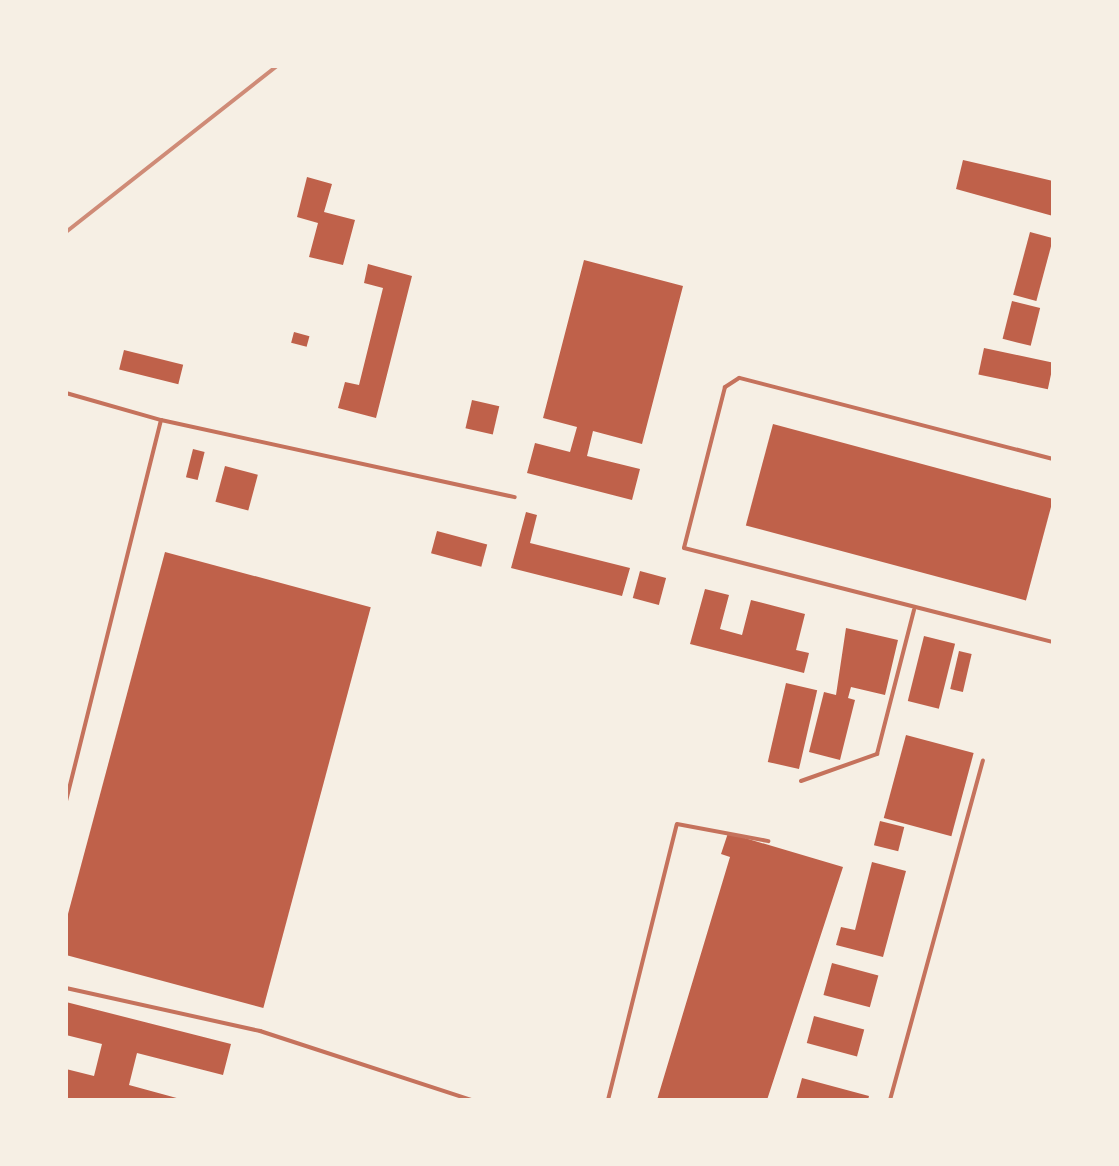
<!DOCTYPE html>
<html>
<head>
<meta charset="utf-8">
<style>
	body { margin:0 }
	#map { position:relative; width:1119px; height:1166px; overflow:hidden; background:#f6efe4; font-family:"PT Serif",serif }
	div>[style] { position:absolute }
	.building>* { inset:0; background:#bf614a; transform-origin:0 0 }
	.service>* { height:4px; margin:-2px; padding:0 2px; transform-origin:2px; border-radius:2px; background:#c5725c }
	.rail>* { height:4px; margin:-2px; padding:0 2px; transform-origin:2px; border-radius:2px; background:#cf8b77 }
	span { translate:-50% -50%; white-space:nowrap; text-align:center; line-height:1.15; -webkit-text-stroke:6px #f6efe4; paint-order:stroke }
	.frame { position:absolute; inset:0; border:68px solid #f6efe4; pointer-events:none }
</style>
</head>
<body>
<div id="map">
	<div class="building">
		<i style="clip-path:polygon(963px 160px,1053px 181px,1053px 216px,956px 189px)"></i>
		<i style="clip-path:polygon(307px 177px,332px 184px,324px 212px,355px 220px,343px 265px,309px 257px,318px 223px,297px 217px)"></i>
		<i style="left:1030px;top:232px;width:24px;height:65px;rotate:15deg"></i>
		<i style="clip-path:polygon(584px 260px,683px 286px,642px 444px,593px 431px,587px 456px,640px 469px,632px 500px,527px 473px,535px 443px,570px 452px,577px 427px,543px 418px)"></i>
		<i style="clip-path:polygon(368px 264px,412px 276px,376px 418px,338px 408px,345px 382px,359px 385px,383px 288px,364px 283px)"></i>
		<i style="left:1012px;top:301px;width:29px;height:39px;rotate:14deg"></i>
		<i style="left:294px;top:332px;width:16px;height:11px;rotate:15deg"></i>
		<i style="left:984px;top:348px;width:71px;height:27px;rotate:12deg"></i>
		<i style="left:124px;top:350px;width:61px;height:20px;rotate:14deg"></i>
		<i style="left:472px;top:400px;width:28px;height:29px;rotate:13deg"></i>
		<i style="left:773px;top:424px;width:290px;height:105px;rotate:15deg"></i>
		<i style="left:193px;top:449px;width:12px;height:29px;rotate:14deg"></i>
		<i style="left:225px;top:466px;width:34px;height:37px;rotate:15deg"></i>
		<i style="clip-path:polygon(526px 512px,537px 515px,530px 543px,630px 568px,622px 596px,511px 568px)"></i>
		<i style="left:437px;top:531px;width:52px;height:23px;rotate:15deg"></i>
		<i style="left:165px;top:552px;width:213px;height:415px;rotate:15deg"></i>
		<i style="left:640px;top:571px;width:27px;height:28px;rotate:15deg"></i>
		<i style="clip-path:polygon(705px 589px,729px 595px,720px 629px,742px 635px,751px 600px,805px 614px,796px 650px,809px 653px,804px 673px,690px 644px)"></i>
		<i style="clip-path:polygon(846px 628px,898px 640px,885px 695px,851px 687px,848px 698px,855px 700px,840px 760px,809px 752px,824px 692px,836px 695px)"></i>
		<i style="left:924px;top:636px;width:32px;height:67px;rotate:14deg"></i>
		<i style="left:959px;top:651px;width:13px;height:39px;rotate:13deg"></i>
		<i style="left:786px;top:683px;width:32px;height:81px;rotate:13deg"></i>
		<i style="left:906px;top:735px;width:70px;height:86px;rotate:15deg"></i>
		<i style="left:880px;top:821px;width:25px;height:25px;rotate:14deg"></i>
		<i style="clip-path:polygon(728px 833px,843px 867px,767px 1100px,657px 1100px,730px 857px,721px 854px)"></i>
		<i style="clip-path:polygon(872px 862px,906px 871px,883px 957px,836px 945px,841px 927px,855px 930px)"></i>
		<i style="left:832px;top:963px;width:48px;height:33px;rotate:15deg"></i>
		<i style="clip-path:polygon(66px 1002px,231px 1044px,223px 1075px,137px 1053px,129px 1085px,184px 1100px,66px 1100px,66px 1069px,94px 1076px,102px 1044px,66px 1035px)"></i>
		<i style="left:814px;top:1016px;width:52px;height:28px;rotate:15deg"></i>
		<i style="clip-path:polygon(802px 1078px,869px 1096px,868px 1100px,796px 1100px)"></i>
	</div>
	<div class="service">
		<i style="left:66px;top:393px;width:99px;rotate:15.9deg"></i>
		<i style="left:161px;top:420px;width:394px;rotate:104deg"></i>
		<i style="left:161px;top:420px;width:362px;rotate:12.3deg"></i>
		<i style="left:1053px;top:459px;width:324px;rotate:-165.5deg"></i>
		<i style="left:739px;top:378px;width:17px;rotate:147deg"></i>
		<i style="left:725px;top:387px;width:166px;rotate:104.3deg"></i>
		<i style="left:684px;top:548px;width:381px;rotate:14.3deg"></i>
		<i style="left:801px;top:781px;width:81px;rotate:-19.6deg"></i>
		<i style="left:877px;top:754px;width:149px;rotate:-75.6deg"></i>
		<i style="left:66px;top:988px;width:199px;rotate:12.5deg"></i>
		<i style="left:260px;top:1031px;width:222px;rotate:18.1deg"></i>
		<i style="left:608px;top:1100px;width:284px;rotate:-76deg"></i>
		<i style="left:677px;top:824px;width:93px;rotate:10.6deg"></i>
		<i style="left:890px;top:1100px;width:352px;rotate:-74.7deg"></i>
	</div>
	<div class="rail">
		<i style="left:66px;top:232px;width:268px;rotate:-38.2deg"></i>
	</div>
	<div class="frame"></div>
</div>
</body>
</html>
